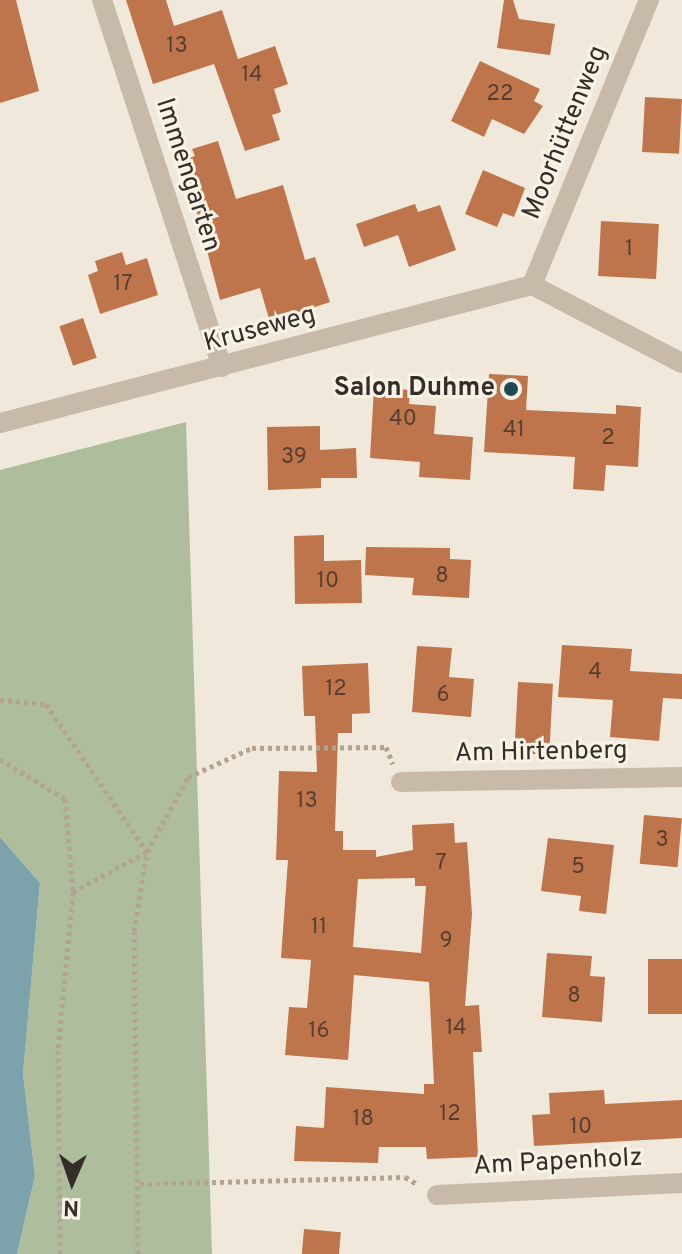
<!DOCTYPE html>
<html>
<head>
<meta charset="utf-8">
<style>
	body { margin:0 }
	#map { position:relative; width:682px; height:1254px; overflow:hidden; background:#f0e9db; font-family:Overpass,sans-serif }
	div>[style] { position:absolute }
	.green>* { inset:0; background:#aebe9c }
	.water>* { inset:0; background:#7ca3ab }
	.building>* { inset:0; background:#be754b; transform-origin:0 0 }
	.path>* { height:5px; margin-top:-2.5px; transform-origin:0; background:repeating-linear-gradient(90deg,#b3a492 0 4px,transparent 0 8px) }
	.minor>* { height:20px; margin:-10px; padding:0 10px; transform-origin:10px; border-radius:10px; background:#c7baa8 }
	.dots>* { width:22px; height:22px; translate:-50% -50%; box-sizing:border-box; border:4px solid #f8f2e7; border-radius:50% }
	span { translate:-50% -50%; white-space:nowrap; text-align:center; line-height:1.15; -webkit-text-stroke:6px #f8f2e7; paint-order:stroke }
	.number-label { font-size:22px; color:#563f31 }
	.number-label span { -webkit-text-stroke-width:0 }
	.street-label { font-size:26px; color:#342d28 }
	.poi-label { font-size:26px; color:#342d28; font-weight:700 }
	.right { translate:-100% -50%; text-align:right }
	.north { position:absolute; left:32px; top:1142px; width:80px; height:80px; -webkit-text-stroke:6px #f8f2e7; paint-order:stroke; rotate:182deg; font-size:22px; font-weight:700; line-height:32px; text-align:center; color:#342d28 }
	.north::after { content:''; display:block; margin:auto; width:28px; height:36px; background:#342d28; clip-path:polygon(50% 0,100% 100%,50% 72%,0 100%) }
</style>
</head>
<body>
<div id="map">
	<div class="green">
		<i style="clip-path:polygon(186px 422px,212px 1254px,17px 1254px,35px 1176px,23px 1074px,40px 883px,0 837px,0 470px)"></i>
	</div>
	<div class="water">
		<i style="clip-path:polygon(0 837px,40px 883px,23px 1074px,35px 1176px,17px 1254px,0 1254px)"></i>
	</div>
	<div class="building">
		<i style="clip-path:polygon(0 0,16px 0,39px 91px,0 103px)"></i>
		<i style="clip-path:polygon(126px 0,166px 0,174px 26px,222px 10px,238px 59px,275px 46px,288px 84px,274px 89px,281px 112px,272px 115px,280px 140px,245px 151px,214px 64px,153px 84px)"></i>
		<i style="clip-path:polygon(504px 0,513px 0,519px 19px,555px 24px,550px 55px,497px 48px)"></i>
		<i style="clip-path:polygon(480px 61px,540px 89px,534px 101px,543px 106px,524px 134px,492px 119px,484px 137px,451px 121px)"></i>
		<i style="left:645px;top:97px;width:37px;height:55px;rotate:3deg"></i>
		<i style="clip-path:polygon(218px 141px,236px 199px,283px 185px,305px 260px,315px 257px,330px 302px,270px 322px,260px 288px,220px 300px,183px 160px,195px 156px,192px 149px)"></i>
		<i style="clip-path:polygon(483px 170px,525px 188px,514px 217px,503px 213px,497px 227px,465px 214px)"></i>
		<i style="clip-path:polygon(415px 204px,418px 212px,440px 205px,456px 250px,409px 267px,398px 235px,364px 247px,356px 224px)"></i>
		<i style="left:601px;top:221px;width:58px;height:55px;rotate:3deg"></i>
		<i style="clip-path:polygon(122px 252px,126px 265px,147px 258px,158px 295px,100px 314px,88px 275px,98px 271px,95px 261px)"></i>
		<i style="left:83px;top:318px;width:42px;height:25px;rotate:71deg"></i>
		<i style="clip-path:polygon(489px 374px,528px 376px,526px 410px,616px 414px,616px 405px,641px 407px,638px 467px,606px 465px,604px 491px,573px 489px,575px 457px,484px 452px)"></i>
		<i style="clip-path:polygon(374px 387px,410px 390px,409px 404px,436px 406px,434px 434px,473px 437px,470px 480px,419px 477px,420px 462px,370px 458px)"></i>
		<i style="clip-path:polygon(320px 426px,320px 450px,356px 448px,357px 478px,321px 478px,321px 488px,268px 490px,267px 427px)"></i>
		<i style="clip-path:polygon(324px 535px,324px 561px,361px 560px,362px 603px,295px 604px,294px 536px)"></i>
		<i style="clip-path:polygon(366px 547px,450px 548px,450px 559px,471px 560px,469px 598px,412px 595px,414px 578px,365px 575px)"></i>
		<i style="clip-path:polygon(562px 645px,632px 649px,630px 671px,682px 674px,682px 699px,663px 698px,659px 741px,610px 737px,613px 700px,558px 697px)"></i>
		<i style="clip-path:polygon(417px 646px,452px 648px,449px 677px,474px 679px,471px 717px,412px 712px)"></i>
		<i style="clip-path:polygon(evenodd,368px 663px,370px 713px,352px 714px,352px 733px,338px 733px,335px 831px,343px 831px,343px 850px,376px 850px,376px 857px,413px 850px,412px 825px,454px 823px,455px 843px,467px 842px,472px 914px,465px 1006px,479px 1005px,482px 1052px,473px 1052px,478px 1157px,427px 1159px,426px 1147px,379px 1147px,378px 1163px,294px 1161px,296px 1126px,324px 1128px,326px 1087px,424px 1094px,424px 1084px,434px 1084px,429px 982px,354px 975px,348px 1060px,285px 1055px,289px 1007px,307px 1008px,311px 960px,281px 958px,288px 860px,276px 860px,279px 771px,317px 772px,315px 716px,304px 716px,302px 666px,368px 663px,415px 878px,415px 886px,426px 886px,421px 953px,353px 947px,358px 879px,415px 878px)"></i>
		<i style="left:518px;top:682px;width:35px;height:71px;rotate:3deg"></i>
		<i style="left:644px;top:815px;width:38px;height:49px;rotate:5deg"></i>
		<i style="clip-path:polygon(548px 838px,614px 845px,606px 914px,579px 911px,581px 896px,541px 891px)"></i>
		<i style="clip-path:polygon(547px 953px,592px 956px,590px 976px,605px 977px,602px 1022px,542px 1017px)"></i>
		<i style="left:682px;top:959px;width:55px;height:34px;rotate:90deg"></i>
		<i style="clip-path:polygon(604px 1090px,605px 1104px,682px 1100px,682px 1138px,534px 1146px,532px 1115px,550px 1114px,549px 1093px)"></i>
		<i style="left:304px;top:1229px;width:37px;height:25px;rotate:5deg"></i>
	</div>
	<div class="path">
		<i style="left:0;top:700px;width:46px;rotate:5deg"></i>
		<i style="left:46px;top:704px;width:179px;rotate:55.7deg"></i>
		<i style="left:0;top:759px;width:76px;rotate:31.6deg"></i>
		<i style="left:65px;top:799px;width:93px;rotate:85.1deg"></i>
		<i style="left:73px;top:892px;width:159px;rotate:95.4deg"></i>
		<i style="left:58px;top:1050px;width:204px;rotate:89.4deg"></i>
		<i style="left:73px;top:892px;width:83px;rotate:-28.7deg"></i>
		<i style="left:140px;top:1184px;width:265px;rotate:-1.5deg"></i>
		<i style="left:405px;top:1177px;width:14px;rotate:30deg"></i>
		<i style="left:138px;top:1254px;width:323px;rotate:-90.7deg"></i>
		<i style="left:134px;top:931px;width:80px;rotate:-80.7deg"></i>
		<i style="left:147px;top:852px;width:85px;rotate:-61.3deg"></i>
		<i style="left:188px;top:777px;width:70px;rotate:-24.4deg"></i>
		<i style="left:252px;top:748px;width:134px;rotate:-0.4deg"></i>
		<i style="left:386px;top:747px;width:18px;rotate:68deg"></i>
	</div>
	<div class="minor">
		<i style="left:102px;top:0;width:386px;rotate:71.9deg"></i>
		<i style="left:532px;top:285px;width:308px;rotate:-67.7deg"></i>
		<i style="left:532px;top:285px;width:169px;rotate:27.5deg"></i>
		<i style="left:0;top:423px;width:550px;rotate:-14.54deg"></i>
		<i style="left:401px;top:782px;width:281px;rotate:-1deg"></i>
		<i style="left:437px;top:1195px;width:245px;rotate:-2.8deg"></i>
	</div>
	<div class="dots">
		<i style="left:511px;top:389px;background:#204953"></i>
	</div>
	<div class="number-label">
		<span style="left:177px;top:47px">13</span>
		<span style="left:252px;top:76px">14</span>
		<span style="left:500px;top:95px">22</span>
		<span style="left:629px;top:250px">1</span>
		<span style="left:123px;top:285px">17</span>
		<span style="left:403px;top:420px">40</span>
		<span style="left:514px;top:431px">41</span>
		<span style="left:608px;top:439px">2</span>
		<span style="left:294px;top:458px">39</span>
		<span style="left:442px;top:577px">8</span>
		<span style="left:328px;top:582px">10</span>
		<span style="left:595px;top:673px">4</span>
		<span style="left:336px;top:690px">12</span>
		<span style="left:443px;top:696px">6</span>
		<span style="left:307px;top:802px">13</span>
		<span style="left:662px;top:841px">3</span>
		<span style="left:441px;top:864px">7</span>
		<span style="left:578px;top:868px">5</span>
		<span style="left:319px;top:928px">11</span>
		<span style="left:446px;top:942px">9</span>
		<span style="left:574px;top:997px">8</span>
		<span style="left:456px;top:1029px">14</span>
		<span style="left:319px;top:1032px">16</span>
		<span style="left:450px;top:1115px">12</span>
		<span style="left:363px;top:1120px">18</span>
		<span style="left:581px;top:1128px">10</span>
	</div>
	<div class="street-label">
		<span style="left:566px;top:133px;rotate:-68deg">Moorhüttenweg</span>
		<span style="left:187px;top:175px;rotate:72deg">Immengarten</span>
		<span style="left:260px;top:330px;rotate:-15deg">Kruseweg</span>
		<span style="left:541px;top:753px;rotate:-1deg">Am Hirtenberg</span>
		<span style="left:558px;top:1163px;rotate:-3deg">Am Papenholz</span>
	</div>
	<div class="poi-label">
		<span class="right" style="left:495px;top:389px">Salon Duhme</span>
	</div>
	<div class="north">N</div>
</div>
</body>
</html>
